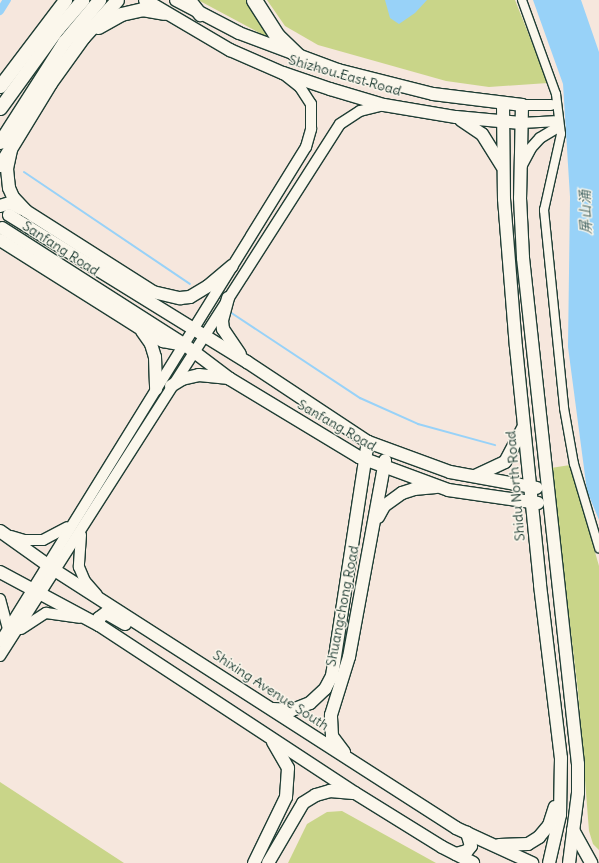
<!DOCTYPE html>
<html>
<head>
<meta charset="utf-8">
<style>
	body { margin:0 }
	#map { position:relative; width:599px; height:863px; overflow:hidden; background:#f6e7dd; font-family:Delius,"LXGW WenKai TC",sans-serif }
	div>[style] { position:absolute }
	.green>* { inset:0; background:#c9d589 }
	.water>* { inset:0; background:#98d2f8 }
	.stream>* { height:2px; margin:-1px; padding:0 1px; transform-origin:1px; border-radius:1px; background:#98d2f8 }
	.canal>* { height:8px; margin:-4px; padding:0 4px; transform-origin:4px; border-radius:4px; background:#98d2f8 }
	.roads { filter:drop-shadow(1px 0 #1f3d34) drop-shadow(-1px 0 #1f3d34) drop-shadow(0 1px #1f3d34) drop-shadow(0 -1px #1f3d34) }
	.minor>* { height:8px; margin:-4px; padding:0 4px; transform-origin:4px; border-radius:4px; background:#fbf7ec }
	.tertiary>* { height:10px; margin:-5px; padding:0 5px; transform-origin:5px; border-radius:5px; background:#fbf7ec }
	.secondary>* { height:12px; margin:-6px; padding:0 6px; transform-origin:6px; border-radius:6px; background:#fbf7ec }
	.primary>* { height:13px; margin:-6.5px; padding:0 6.5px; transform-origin:6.5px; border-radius:6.5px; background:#fbf7ec }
	.motorway>* { height:15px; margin:-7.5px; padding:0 7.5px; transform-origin:7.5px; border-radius:7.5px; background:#fbf7ec }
	span { translate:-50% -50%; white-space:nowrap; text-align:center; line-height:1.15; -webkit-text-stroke:3px #fbf7ec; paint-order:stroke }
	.street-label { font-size:14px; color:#1f3d34 }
	.water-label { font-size:15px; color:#375b5b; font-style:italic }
</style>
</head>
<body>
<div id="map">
	<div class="green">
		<i style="clip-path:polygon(198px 0,248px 0,269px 38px)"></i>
		<i style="clip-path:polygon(267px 0,515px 0,548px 83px,489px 87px,446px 81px,318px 45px,285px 26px)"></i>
		<i style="clip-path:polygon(570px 465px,599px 566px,599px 850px,593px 844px,589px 831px,578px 691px,551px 468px)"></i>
		<i style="clip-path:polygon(0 782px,124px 863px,0 863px)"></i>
		<i style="clip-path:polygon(342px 811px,436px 863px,288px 863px,307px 824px,327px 812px)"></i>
	</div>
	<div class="water">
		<i style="clip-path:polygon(385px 0,427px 0,415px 13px,399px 24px,390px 18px)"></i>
		<i style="clip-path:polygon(533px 0,581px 0,599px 52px,599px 520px,587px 491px,568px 347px,570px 197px,563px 84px)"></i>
	</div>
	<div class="stream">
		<i style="left:24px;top:172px;width:200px;rotate:34deg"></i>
		<i style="left:230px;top:312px;width:156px;rotate:33.5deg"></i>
		<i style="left:360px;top:398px;width:64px;rotate:24.1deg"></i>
		<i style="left:418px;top:424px;width:80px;rotate:15.3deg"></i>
	</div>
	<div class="canal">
		<i style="left:0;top:11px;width:13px;rotate:-58deg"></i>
	</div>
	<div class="roads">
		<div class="minor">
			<i style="left:522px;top:0;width:100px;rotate:70.1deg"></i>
			<i style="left:556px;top:94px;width:40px;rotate:82.9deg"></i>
			<i style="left:561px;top:134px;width:78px;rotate:102.6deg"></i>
			<i style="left:544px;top:210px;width:199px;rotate:84.2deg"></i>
			<i style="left:564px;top:408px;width:57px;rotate:79.9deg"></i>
			<i style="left:574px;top:464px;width:88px;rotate:73.4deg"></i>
		</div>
		<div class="tertiary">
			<i style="left:522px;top:105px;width:29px"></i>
			<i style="left:521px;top:123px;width:33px;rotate:-3deg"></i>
			<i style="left:521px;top:167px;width:21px;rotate:-62deg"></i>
			<i style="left:531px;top:148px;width:13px;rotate:-48deg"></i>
			<i style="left:540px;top:138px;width:17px;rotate:-31deg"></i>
			<i style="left:81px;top:535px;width:32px;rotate:94deg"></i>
			<i style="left:79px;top:567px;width:15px;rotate:67deg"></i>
			<i style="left:85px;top:581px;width:18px;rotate:49deg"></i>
			<i style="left:11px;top:536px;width:14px;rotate:17deg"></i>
			<i style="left:24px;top:540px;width:19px"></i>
			<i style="left:43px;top:540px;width:27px;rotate:-28deg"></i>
			<i style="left:0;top:599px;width:31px;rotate:75deg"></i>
			<i style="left:21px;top:629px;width:30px;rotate:-33deg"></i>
			<i style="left:46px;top:613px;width:34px;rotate:8deg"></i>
			<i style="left:0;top:642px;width:582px;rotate:-58.28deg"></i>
			<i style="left:306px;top:147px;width:19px;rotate:-74deg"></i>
			<i style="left:311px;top:129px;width:25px;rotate:-90deg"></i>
			<i style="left:311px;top:104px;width:20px;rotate:-123deg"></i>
			<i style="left:300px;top:87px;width:18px;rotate:-142deg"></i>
			<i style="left:0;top:656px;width:631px;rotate:-57.42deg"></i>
			<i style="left:340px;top:124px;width:24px;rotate:-33deg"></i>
			<i style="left:360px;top:111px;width:25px;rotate:-14deg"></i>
		</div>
		<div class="secondary">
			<i style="left:145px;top:0;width:99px;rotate:30.5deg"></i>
			<i style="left:230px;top:50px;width:58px;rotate:23.5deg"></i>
			<i style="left:283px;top:73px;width:50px;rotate:18.8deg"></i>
			<i style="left:330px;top:89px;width:56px;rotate:16.5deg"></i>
			<i style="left:384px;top:105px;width:73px;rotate:9.5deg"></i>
			<i style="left:456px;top:117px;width:65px;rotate:5.3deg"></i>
			<i style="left:176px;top:0;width:71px;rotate:27.6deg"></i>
			<i style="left:239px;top:33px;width:106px;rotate:20.5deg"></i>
			<i style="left:338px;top:70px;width:98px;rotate:14.2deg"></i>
			<i style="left:433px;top:94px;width:90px;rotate:7deg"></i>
			<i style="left:522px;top:105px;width:93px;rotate:91.2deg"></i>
			<i style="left:520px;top:198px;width:60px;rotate:87.1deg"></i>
			<i style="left:523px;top:258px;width:509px;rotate:83.8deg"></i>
			<i style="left:578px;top:764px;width:29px;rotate:90deg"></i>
			<i style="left:578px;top:793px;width:71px;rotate:97.3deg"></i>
			<i style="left:503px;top:105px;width:94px;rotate:89.4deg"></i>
			<i style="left:504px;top:199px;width:148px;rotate:85.4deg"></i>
			<i style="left:516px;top:347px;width:239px;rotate:84.2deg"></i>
			<i style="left:540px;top:585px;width:174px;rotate:83.1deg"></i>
			<i style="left:561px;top:758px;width:57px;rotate:91deg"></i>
			<i style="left:560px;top:815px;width:49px;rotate:102.9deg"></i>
			<i style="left:461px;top:120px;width:25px;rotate:34deg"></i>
			<i style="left:482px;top:134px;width:38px;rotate:58deg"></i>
			<i style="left:11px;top:150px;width:19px;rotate:102deg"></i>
			<i style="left:7px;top:169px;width:19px;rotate:84deg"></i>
			<i style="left:9px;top:188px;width:10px;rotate:66deg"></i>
			<i style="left:13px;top:197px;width:19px;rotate:47deg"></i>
			<i style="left:26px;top:211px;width:151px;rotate:32.5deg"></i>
			<i style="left:153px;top:292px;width:28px;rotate:13deg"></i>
			<i style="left:180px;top:298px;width:10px;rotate:-6deg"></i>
			<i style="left:190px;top:297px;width:21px;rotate:-31deg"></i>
			<i style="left:208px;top:286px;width:31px;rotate:-40deg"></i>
			<i style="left:0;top:206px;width:10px;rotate:-17deg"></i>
			<i style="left:10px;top:203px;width:13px;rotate:27deg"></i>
			<i style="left:9px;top:215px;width:280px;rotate:31.7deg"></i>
			<i style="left:247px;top:362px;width:145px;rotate:33.5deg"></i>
			<i style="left:368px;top:442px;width:87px;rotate:20.1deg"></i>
			<i style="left:450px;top:472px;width:88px;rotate:10.4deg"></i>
			<i style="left:2px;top:228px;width:217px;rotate:32.6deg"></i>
			<i style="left:185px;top:345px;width:56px;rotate:37.1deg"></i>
			<i style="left:230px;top:379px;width:151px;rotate:31.2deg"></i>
			<i style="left:359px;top:457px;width:95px;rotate:20.3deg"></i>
			<i style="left:448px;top:490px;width:91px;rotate:8.2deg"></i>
			<i style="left:0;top:240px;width:169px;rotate:32.2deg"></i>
			<i style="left:143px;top:330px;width:23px;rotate:29deg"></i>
			<i style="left:163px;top:341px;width:15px;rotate:11deg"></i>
			<i style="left:228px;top:298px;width:24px;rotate:105deg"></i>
			<i style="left:222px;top:321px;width:8px;rotate:83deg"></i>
			<i style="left:223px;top:329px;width:30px;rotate:56deg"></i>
			<i style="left:142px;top:331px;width:16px;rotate:55deg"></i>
			<i style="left:151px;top:344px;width:14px;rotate:73deg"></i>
			<i style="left:155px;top:357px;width:32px;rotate:88deg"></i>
			<i style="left:171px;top:386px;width:13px;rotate:-32deg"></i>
			<i style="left:182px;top:379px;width:17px;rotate:-13deg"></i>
			<i style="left:199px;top:375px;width:30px;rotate:6deg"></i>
			<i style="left:475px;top:476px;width:33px;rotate:-25deg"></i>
			<i style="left:505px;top:462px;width:40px;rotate:-62deg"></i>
			<i style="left:378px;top:517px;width:13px;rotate:-61deg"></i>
			<i style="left:384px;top:506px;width:22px;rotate:-36deg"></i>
			<i style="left:402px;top:493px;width:13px;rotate:-18deg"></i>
			<i style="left:414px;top:489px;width:22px;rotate:-5deg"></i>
			<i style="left:0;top:531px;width:69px;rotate:35.5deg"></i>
			<i style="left:56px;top:571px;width:475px;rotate:32.7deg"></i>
			<i style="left:456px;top:828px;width:84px;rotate:24.7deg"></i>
			<i style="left:0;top:572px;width:112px;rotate:28.2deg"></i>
			<i style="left:99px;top:625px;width:306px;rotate:33.3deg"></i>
			<i style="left:355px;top:793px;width:102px;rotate:31.8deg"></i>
			<i style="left:442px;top:847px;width:35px;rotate:27deg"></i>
			<i style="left:99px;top:625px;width:7px;rotate:-90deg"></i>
			<i style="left:99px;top:618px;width:9px;rotate:-36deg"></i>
			<i style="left:106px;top:613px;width:22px;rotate:30deg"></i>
			<i style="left:273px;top:709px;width:19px;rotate:3deg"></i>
			<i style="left:292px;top:710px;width:19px;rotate:-21deg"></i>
			<i style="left:310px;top:703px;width:21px;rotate:-43deg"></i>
			<i style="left:325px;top:689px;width:15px;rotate:-62deg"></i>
			<i style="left:332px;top:676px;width:237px;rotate:-81.3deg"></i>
			<i style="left:344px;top:752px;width:20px;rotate:-127deg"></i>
			<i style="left:332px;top:736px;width:21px;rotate:-93deg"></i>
			<i style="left:331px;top:715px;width:61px;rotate:-72.8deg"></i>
			<i style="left:349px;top:657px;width:200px;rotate:-79.6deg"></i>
			<i style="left:573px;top:830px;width:38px;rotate:61deg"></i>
			<i style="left:499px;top:845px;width:29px;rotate:-2deg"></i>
			<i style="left:528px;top:844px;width:13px;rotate:-32deg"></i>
			<i style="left:539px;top:837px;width:16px;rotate:-50deg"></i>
			<i style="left:549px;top:825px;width:19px;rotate:-72deg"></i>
			<i style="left:456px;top:854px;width:11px;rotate:-15deg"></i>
			<i style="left:467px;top:851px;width:6px;rotate:-51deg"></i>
			<i style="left:471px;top:846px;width:14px;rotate:-107deg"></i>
			<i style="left:254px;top:863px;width:73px;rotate:-64.1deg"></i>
			<i style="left:286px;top:797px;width:29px;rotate:-86deg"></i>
			<i style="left:288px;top:768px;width:30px;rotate:-120deg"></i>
			<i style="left:268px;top:863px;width:69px;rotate:-59.7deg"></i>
			<i style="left:303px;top:803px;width:15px;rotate:-32deg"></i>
			<i style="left:316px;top:795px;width:15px;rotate:-16deg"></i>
			<i style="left:330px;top:791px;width:23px;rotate:5deg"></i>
		</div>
		<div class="primary">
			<i style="left:189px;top:0;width:18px;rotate:52deg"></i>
			<i style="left:98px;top:27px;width:26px;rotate:-29deg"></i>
			<i style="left:121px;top:14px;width:22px;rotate:-13deg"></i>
			<i style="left:142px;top:9px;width:22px;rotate:10deg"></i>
			<i style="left:0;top:86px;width:108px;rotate:-52.9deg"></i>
			<i style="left:0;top:108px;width:99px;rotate:-54.1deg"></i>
			<i style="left:58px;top:28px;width:37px;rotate:-49deg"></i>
			<i style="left:0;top:142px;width:119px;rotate:-57.4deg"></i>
			<i style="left:64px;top:42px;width:55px;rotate:-50.2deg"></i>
			<i style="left:0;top:165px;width:96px;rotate:-58.6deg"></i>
			<i style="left:50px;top:83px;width:57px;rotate:-54.3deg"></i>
			<i style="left:83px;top:37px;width:50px;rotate:-47.4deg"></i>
		</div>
		<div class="motorway">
			<i style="left:254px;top:0;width:43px;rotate:57.4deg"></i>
			<i style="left:277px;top:36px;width:32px;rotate:44deg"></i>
		</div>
	</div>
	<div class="street-label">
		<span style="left:345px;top:75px;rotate:16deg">Shizhou East Road</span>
		<span style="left:61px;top:248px;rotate:33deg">Sanfang Road</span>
		<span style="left:337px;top:425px;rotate:30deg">Sanfang Road</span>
		<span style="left:515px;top:486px;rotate:-95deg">Shidu North Road</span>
		<span style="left:342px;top:606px;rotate:-79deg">Shuangchong Road</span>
		<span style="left:271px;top:690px;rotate:33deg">Shixing Avenue South</span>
	</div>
	<div class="water-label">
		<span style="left:585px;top:212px;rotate:-92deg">屏山涌</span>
	</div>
</div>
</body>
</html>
